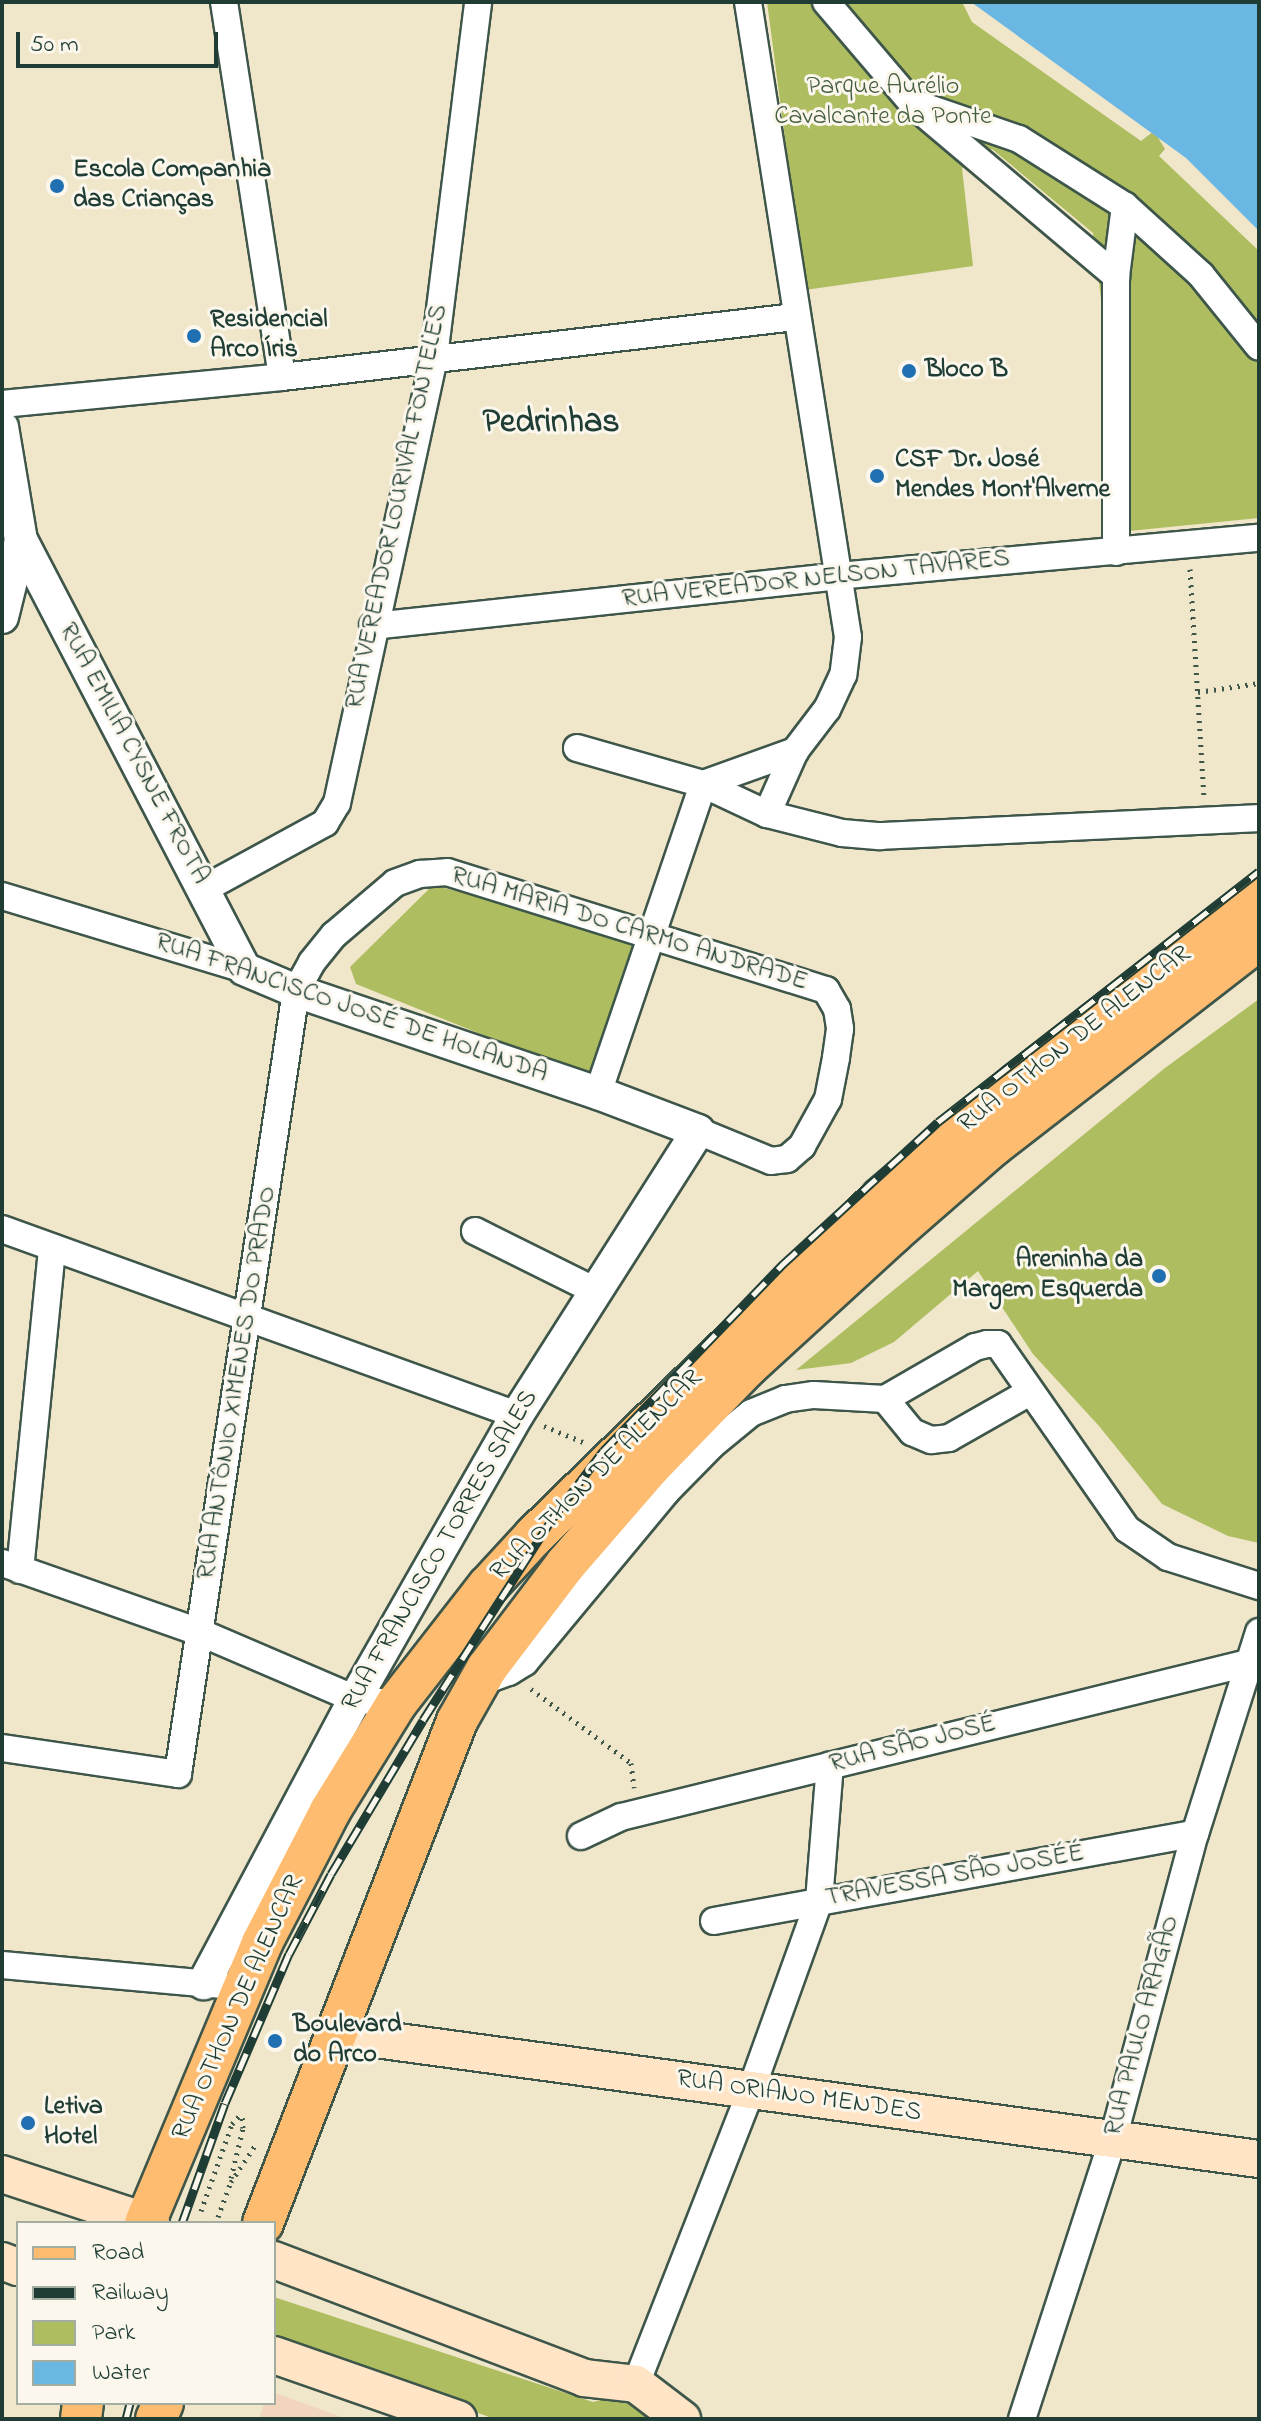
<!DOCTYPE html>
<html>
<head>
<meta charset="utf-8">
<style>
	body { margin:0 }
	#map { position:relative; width:1261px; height:2421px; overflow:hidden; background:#f0e6ca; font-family:"Indie Flower",sans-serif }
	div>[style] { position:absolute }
	.built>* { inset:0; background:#f2d5bd }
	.green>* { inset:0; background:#aebd60 }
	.water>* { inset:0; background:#6bb7e4 }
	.path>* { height:5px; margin-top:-2.5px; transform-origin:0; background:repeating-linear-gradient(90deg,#3e564a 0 2px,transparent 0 8px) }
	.roads { filter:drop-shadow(2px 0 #3e564a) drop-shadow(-2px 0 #3e564a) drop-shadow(0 2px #3e564a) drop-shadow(0 -2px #3e564a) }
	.minor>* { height:26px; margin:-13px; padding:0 13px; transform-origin:13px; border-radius:13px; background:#fff }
	.tertiary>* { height:32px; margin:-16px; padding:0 16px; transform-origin:16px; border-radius:16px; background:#fff }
	.secondary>* { height:36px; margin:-18px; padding:0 18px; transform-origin:18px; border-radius:18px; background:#ffe4c6 }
	.primary>* { height:40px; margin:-20px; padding:0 20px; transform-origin:20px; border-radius:20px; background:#febc70 }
	.rail>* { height:9px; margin-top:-4.5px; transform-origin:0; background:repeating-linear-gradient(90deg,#fbf7ec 0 18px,#1f3d34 0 36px); box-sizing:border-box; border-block:2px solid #1f3d34 }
	.dots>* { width:22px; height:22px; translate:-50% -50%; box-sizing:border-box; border:4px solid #fbf7ec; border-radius:50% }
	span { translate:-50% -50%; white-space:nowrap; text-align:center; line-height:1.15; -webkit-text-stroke:6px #fbf7ec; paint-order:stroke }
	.park-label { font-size:26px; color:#435d3f }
	.poi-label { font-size:26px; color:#1f3d34; font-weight:700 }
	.left { translate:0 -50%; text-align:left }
	.right { translate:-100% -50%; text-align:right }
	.street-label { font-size:26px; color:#1f3d34 }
	.district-label { font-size:34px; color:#1f3d34; font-weight:700 }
	.frame { position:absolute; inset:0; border:4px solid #1f3d34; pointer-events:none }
	.legend { position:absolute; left:16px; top:2221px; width:260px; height:184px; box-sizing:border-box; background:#fbf7ec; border:2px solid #a3ada2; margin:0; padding:10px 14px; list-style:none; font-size:24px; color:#1f3d34 }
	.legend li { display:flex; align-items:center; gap:16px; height:40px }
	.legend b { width:40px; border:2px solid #a3ada2 }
	.scale { position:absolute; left:16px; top:32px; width:202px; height:36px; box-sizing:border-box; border:4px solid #1f3d34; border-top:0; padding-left:10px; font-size:24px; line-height:28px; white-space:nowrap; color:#1f3d34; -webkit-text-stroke:6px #fbf7ec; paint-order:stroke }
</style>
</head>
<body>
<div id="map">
	<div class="built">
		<i style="clip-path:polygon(274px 2392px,281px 2395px,347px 2419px,259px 2419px,264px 2403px,274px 2403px)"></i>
	</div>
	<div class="green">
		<i style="clip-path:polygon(767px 2px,962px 2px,972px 22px,1141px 141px,1154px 131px,1165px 149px,1159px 156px,1259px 251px,1259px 518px,1129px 531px,1093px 233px,992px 149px,962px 168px,973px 266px,805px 290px)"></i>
		<i style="clip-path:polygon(433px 885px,635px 938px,593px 1079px,356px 984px,350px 967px)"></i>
		<i style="clip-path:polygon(1259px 999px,1259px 1543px,1228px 1536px,1162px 1504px,1099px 1426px,1033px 1354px,978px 1271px,894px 1342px,851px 1363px,796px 1370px,1165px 1068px)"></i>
		<i style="clip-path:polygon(274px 2297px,593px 2402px,623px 2394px,668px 2419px,495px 2419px,274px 2341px)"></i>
	</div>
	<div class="water">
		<i style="clip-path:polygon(971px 2px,1259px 2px,1259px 231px,1186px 158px)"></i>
	</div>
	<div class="path">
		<i style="left:1190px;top:569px;width:226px;rotate:86.5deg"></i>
		<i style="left:1198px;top:692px;width:62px;rotate:-8.4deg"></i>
		<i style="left:544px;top:1426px;width:42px;rotate:22.3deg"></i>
		<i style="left:531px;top:1689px;width:124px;rotate:36.5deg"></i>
		<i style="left:631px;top:1763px;width:25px;rotate:83deg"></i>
		<i style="left:231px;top:2178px;width:51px;rotate:-76.5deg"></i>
		<i style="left:243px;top:2128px;width:14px;rotate:-94deg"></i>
		<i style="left:201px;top:2211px;width:92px;rotate:-70.4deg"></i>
		<i style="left:232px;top:2124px;width:15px;rotate:-48deg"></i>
		<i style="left:218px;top:2217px;width:37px;rotate:-70deg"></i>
		<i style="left:231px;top:2182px;width:45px;rotate:-56.7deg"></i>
	</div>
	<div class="roads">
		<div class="minor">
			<i style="left:224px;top:2px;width:379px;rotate:81.2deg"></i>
			<i style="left:748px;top:2px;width:643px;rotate:81.05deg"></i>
			<i style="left:848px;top:637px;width:38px;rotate:97deg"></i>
			<i style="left:843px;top:675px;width:38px;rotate:115deg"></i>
			<i style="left:827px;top:709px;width:53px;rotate:127.3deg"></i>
			<i style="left:795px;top:751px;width:69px;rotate:114deg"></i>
			<i style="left:826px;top:2px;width:131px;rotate:49.6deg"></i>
			<i style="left:911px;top:102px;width:114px;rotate:18.9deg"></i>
			<i style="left:1019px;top:139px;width:125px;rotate:32.3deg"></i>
			<i style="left:1125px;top:206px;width:103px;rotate:42.2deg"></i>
			<i style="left:1201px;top:275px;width:92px;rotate:51.1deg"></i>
			<i style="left:923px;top:113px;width:253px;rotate:40.2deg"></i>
			<i style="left:2px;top:404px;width:281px;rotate:-5.5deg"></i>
			<i style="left:282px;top:377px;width:516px;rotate:-6.67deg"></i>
			<i style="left:1116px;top:552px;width:276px;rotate:-90deg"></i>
			<i style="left:1116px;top:276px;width:71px;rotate:-82.7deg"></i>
			<i style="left:373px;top:626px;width:468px;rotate:-6.1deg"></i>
			<i style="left:838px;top:576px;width:423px;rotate:-5.2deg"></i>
			<i style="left:577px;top:748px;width:131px;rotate:15.9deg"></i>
			<i style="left:703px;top:784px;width:71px;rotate:25.1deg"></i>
			<i style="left:767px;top:814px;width:77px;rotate:14.2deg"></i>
			<i style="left:842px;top:833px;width:38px;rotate:5deg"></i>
			<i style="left:880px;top:836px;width:379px;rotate:-2.7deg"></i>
			<i style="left:204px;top:889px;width:138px;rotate:-28.6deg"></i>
			<i style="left:325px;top:823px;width:23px;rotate:-59deg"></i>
			<i style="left:337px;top:803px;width:456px;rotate:-77.7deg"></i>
			<i style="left:434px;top:357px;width:358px;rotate:-82.9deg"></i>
			<i style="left:2px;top:896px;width:253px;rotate:16.8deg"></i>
			<i style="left:598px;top:1093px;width:326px;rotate:-71.2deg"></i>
			<i style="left:703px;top:784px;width:98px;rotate:-19.7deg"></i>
			<i style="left:2px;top:1229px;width:548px;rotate:19.86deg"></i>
			<i style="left:475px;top:1231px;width:135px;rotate:26.4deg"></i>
			<i style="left:885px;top:1399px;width:43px;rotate:50.7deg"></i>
			<i style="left:912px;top:1432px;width:21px;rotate:23deg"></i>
			<i style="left:931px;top:1440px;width:18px;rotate:-6deg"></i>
			<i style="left:949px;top:1438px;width:93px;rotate:-29.6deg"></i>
			<i style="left:2px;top:1563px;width:209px;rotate:19.3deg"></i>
			<i style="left:199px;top:1632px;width:170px;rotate:23.2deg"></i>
			<i style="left:355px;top:1699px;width:41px;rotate:7deg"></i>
			<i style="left:20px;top:1570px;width:324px;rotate:-84.3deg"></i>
			<i style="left:478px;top:1683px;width:33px;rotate:-20deg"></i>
			<i style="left:509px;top:1672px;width:19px;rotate:-32deg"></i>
			<i style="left:525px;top:1662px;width:221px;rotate:-50.3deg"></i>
			<i style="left:666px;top:1492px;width:66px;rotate:-45.6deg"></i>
			<i style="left:712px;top:1445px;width:50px;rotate:-39.4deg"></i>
			<i style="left:751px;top:1413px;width:37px;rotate:-22deg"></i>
			<i style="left:785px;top:1399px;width:29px;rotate:-8deg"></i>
			<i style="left:814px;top:1395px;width:71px;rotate:3.2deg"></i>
			<i style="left:885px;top:1399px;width:104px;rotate:-30deg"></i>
			<i style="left:975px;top:1347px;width:12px;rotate:-14deg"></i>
			<i style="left:987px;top:1344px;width:11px"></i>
			<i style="left:998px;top:1344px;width:226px;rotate:55.1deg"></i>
			<i style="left:1127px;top:1529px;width:50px;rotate:34.3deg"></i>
			<i style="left:1168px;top:1557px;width:96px;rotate:17.7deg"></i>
			<i style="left:2px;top:1748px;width:178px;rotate:8.4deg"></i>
			<i style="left:178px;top:1774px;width:792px;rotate:-81.43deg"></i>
			<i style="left:296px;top:991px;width:33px;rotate:-61deg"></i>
			<i style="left:312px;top:962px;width:35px;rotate:-51deg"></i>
			<i style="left:334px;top:935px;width:80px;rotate:-40.4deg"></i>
			<i style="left:395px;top:883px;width:27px;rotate:-20deg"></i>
			<i style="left:420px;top:874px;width:27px;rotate:-4deg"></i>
			<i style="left:447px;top:872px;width:397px;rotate:17.3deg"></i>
			<i style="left:826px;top:990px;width:22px;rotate:60deg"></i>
			<i style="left:837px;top:1009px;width:20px;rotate:81deg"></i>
			<i style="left:840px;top:1029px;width:29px;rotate:98deg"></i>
			<i style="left:836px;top:1058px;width:42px;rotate:101deg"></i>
			<i style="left:828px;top:1099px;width:54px;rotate:119deg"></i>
			<i style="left:802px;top:1146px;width:20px;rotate:139deg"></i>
			<i style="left:787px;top:1159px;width:16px;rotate:173deg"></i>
			<i style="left:771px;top:1161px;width:79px;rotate:-157.7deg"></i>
			<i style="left:581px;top:1836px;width:44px;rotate:-25.4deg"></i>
			<i style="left:621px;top:1817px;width:646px;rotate:-13.8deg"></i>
			<i style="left:714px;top:1921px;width:489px;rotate:-10.3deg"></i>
			<i style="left:2px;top:1965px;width:220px;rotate:5.2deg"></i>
			<i style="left:636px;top:2384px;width:316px;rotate:-68.6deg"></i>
			<i style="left:751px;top:2090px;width:201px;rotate:-70.2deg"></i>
			<i style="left:819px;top:1901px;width:136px;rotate:-85.4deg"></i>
			<i style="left:1022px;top:2419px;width:294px;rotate:-72deg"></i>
			<i style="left:1113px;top:2139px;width:316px;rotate:-75deg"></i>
			<i style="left:1195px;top:1834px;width:212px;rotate:-72.4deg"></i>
		</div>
		<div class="tertiary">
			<i style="left:2px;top:427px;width:115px;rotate:80.5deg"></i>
			<i style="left:21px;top:540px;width:483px;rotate:62.5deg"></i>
			<i style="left:244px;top:969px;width:56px;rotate:22.9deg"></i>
			<i style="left:296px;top:991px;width:319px;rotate:18.7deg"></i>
			<i style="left:598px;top:1093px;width:107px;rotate:20.8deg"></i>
			<i style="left:698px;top:1131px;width:337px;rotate:122.5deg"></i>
			<i style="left:517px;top:1415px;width:327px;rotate:119.7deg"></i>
			<i style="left:355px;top:1699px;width:322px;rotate:118deg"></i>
			<i style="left:2px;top:617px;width:79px;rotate:-76.1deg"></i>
		</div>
		<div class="secondary">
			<i style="left:339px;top:2034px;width:928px;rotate:7.74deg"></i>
			<i style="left:2px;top:2174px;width:157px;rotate:18.2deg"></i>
			<i style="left:274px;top:2260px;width:332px;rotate:20.8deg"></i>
			<i style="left:584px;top:2378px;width:52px;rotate:6.6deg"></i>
			<i style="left:636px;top:2384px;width:58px;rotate:37.3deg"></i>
			<i style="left:2px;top:2261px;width:17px;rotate:21deg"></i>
			<i style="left:274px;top:2355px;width:195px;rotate:19.2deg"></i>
		</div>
		<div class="primary">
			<i style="left:145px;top:2223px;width:303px;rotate:-67.3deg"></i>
			<i style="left:262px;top:1943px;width:148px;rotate:-62.7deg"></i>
			<i style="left:330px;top:1811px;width:126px;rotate:-58.3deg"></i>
			<i style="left:396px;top:1704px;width:150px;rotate:-52.1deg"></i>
			<i style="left:488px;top:1586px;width:68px;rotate:-47.4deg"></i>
			<i style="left:534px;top:1536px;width:484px;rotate:-44.2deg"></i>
			<i style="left:881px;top:1198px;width:179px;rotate:-40deg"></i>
			<i style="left:1018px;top:1083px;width:304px;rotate:-37.7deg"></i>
			<i style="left:263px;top:2223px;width:538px;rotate:-68.87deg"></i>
			<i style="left:457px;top:1721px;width:61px;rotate:-60.5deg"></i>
			<i style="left:487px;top:1668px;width:131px;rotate:-52.8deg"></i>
			<i style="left:566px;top:1564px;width:128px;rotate:-49.1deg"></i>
			<i style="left:650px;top:1467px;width:139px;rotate:-45.9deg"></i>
			<i style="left:747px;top:1367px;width:197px;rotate:-42.5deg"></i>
			<i style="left:892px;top:1234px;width:134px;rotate:-41.1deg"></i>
			<i style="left:993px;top:1146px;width:336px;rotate:-37.8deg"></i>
			<i style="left:81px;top:2419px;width:16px;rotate:-83deg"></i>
			<i style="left:156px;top:2419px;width:17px;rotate:-66deg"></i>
		</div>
	</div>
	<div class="rail">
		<i style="left:182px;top:2223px;width:127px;rotate:-70.3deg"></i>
		<i style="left:225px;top:2103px;width:162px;rotate:-66.8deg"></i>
		<i style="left:289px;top:1954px;width:90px;rotate:-62.3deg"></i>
		<i style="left:331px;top:1874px;width:179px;rotate:-59.1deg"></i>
		<i style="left:423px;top:1720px;width:239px;rotate:-57.3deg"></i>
		<i style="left:552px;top:1519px;width:85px;rotate:-53.1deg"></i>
		<i style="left:603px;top:1451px;width:260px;rotate:-46.1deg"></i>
		<i style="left:783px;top:1264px;width:210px;rotate:-42.5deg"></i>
		<i style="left:938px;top:1122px;width:407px;rotate:-38deg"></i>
		<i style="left:126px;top:2419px;width:16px;rotate:-76deg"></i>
	</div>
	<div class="dots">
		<i style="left:57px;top:186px;background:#1f6fb2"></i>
		<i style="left:194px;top:336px;background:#1f6fb2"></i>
		<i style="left:909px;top:371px;background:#1f6fb2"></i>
		<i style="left:877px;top:476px;background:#1f6fb2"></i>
		<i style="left:1159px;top:1276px;background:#1f6fb2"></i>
		<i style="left:275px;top:2041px;background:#1f6fb2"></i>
		<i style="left:28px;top:2123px;background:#1f6fb2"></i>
	</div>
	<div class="park-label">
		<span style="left:883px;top:103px">Parque Aurélio<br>Cavalcante da Ponte</span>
	</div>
	<div class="poi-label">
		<span class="left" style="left:73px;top:186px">Escola Companhia<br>das Crianças</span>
		<span class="left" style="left:210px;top:336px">Residencial<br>Arco Íris</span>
		<span class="left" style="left:925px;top:371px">Bloco B</span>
		<span class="left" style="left:895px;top:476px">CSF Dr. José<br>Mendes Mont'Alverne</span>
		<span class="right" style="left:1143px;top:1276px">Areninha da<br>Margem Esquerda</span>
		<span class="left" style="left:293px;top:2041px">Boulevard<br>do Arco</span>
		<span class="left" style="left:44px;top:2123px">Letiva<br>Hotel</span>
	</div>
	<div class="street-label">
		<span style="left:398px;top:507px;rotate:-78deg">RUA VEREADOR LOURIVAL FONTELES</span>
		<span style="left:816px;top:580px;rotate:-6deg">RUA VEREADOR NELSON TAVARES</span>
		<span style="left:133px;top:754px;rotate:62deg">RUA EMILIA CYSNE FROTA</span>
		<span style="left:629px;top:930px;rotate:17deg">RUA MARIA DO CARMO ANDRADE</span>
		<span style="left:351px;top:1009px;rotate:19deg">RUA FRANCISCO JOSÉ DE HOLANDA</span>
		<span style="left:1075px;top:1040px;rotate:-38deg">RUA OTHON DE ALENCAR</span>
		<span style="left:238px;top:1383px;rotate:-81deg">RUA ANTÔNIO XIMENES DO PRADO</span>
		<span style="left:597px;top:1476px;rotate:-45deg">RUA OTHON DE ALENCAR</span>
		<span style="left:441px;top:1551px;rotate:-60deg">RUA FRANCISCO TORRES SALES</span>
		<span style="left:913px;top:1745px;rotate:-14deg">RUA SÃO JOSÉ</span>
		<span style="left:955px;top:1877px;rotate:-10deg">TRAVESSA SÃO JOSÉÉ</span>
		<span style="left:239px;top:2008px;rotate:-66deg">RUA OTHON DE ALENCAR</span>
		<span style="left:1143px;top:2026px;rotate:-75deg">RUA PAULO ARAGÃO</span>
		<span style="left:799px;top:2097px;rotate:8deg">RUA ORIANO MENDES</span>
	</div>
	<div class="district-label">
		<span style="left:551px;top:424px">Pedrinhas</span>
	</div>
	<div class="frame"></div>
	<ul class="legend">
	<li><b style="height:10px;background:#febc70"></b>Road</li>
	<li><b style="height:10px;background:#1f3d34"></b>Railway</li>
	<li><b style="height:22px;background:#aebd60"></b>Park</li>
	<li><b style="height:22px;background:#6bb7e4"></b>Water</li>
	</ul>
	<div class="scale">50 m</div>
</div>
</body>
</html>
